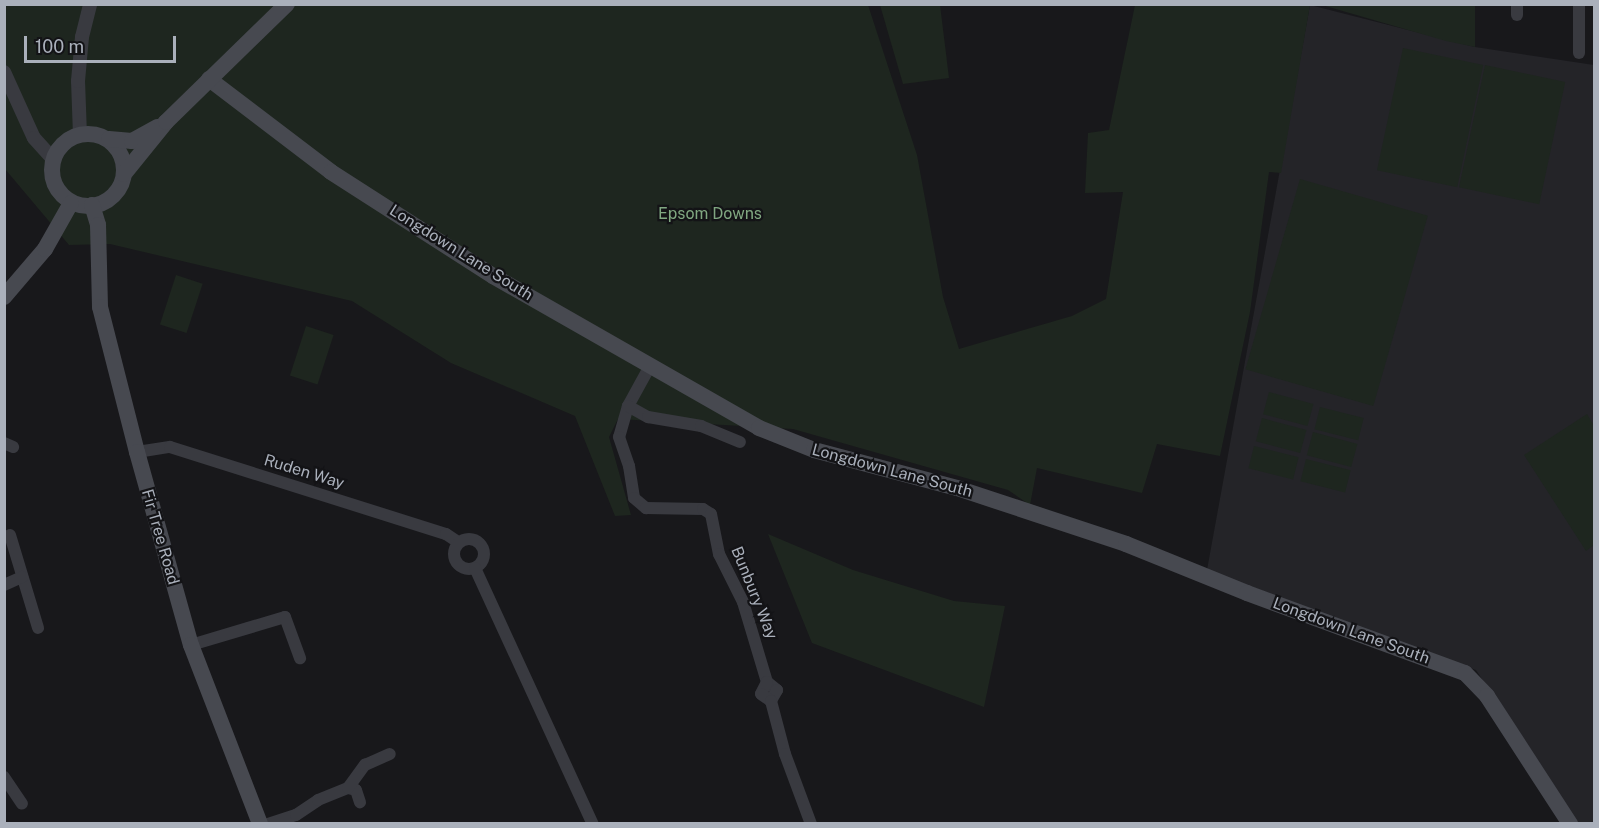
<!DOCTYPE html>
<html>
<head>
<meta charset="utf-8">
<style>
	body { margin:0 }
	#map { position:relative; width:1599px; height:828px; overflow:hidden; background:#18181b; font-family:"Public Sans",sans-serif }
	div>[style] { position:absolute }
	.built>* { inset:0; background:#242428 }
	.green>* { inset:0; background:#1e261f; transform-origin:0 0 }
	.minor>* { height:12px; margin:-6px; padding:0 6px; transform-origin:6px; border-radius:6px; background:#393a40 }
	.minor>.ring { margin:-6px; padding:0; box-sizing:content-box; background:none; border:12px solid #393a40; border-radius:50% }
	.tertiary>* { height:14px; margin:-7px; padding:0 7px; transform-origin:7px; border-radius:7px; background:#393a40 }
	.secondary>* { height:16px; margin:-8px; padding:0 8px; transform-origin:8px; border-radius:8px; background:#474950 }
	.secondary>.ring { margin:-8px; padding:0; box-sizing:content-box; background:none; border:16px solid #474950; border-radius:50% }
	span { translate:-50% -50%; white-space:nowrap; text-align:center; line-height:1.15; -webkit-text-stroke:4.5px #131316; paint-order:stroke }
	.park-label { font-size:16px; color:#80a781 }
	.street-label { font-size:16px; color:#aab0bb }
	.frame { position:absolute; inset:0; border:6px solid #aab0bb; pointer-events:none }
	.scale { position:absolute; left:24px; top:36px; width:152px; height:27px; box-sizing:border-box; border:3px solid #aab0bb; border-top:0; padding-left:8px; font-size:18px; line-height:21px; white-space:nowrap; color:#aab0bb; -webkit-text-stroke:4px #131316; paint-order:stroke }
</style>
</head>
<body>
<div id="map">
	<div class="built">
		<i style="clip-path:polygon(1310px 5px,1475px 47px,1594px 65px,1594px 823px,1577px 823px,1476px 670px,1207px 570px)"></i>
	</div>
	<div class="green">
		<i style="clip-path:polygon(4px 5px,868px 5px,917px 155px,943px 297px,959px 349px,1072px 316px,1106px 299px,1123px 192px,1085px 193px,1088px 133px,1109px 130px,1135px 5px,1310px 5px,1281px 173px,1269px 172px,1250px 312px,1220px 456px,1157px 444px,1142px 493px,1037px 468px,1030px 505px,1008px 490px,793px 429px,618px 419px,609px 437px,631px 515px,615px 516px,575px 416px,451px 363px,352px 301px,110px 244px,69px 245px,5px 169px)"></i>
		<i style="clip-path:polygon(880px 5px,940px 5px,949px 78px,903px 84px)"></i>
		<i style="clip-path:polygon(1322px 5px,1475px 5px,1475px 47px,1446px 41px)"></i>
		<i style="left:1403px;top:48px;width:82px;height:125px;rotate:12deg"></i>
		<i style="left:1485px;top:65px;width:82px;height:125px;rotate:12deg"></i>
		<i style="left:1300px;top:179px;width:133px;height:198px;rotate:16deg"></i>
		<i style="left:176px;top:275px;width:28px;height:52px;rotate:18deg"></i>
		<i style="left:306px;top:326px;width:29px;height:52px;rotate:18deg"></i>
		<i style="left:1269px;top:392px;width:46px;height:23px;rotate:15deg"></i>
		<i style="left:1320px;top:407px;width:45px;height:23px;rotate:14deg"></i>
		<i style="clip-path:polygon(1587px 414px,1594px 426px,1594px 545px,1586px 551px,1524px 455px)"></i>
		<i style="left:1262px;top:418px;width:46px;height:24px;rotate:15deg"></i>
		<i style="left:1313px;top:432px;width:46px;height:24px;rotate:15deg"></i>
		<i style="left:1254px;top:446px;width:46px;height:23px;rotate:14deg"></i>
		<i style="left:1306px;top:459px;width:46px;height:23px;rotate:14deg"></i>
		<i style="clip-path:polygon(768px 534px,853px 570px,954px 601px,1005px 606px,984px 707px,812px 643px)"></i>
	</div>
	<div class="minor">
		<i style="left:1517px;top:4px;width:11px;rotate:90deg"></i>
		<i style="left:1579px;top:4px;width:49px;rotate:90deg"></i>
		<i style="left:650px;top:366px;width:46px;rotate:118.8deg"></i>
		<i style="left:628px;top:406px;width:32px;rotate:106deg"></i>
		<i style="left:619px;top:437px;width:31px;rotate:71deg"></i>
		<i style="left:629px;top:466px;width:32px;rotate:81deg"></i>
		<i style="left:634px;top:498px;width:16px;rotate:40deg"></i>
		<i style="left:646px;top:508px;width:57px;rotate:1deg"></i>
		<i style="left:703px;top:509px;width:9px;rotate:32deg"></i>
		<i style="left:711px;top:514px;width:41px;rotate:78.7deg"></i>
		<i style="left:719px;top:554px;width:54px;rotate:63.4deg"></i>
		<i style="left:743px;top:602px;width:84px;rotate:73.3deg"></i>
		<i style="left:767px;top:682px;width:13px;rotate:39deg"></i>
		<i style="left:777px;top:690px;width:13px;rotate:119deg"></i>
		<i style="left:628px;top:406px;width:23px;rotate:29deg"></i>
		<i style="left:648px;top:417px;width:54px;rotate:9.6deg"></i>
		<i style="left:701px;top:426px;width:42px;rotate:22.3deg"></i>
		<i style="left:4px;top:443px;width:10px;rotate:24deg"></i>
		<i style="left:137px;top:452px;width:33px;rotate:-9deg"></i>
		<i style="left:170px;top:447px;width:289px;rotate:17.5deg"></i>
		<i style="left:446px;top:534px;width:14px;rotate:34deg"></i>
		<i style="left:10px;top:535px;width:97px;rotate:73.2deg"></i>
		<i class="ring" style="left:454px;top:539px;width:18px;height:18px"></i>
		<i style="left:475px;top:568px;width:282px;rotate:65.3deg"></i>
		<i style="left:4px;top:585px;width:20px;rotate:-24deg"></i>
		<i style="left:191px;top:645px;width:98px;rotate:-16.6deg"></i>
		<i style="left:285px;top:617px;width:44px;rotate:69.9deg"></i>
		<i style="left:767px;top:682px;width:13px;rotate:117deg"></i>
		<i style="left:761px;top:694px;width:12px;rotate:35deg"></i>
		<i style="left:771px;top:701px;width:55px;rotate:75.2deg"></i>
		<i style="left:785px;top:754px;width:75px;rotate:69.6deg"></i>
		<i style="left:4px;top:777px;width:32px;rotate:56deg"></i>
		<i style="left:348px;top:788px;width:8px;rotate:14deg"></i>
		<i style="left:356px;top:790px;width:13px;rotate:72deg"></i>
		<i style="left:268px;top:824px;width:29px;rotate:-18deg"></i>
		<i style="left:296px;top:815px;width:27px;rotate:-34deg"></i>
		<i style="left:318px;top:800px;width:32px;rotate:-22deg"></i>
		<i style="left:348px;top:788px;width:29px;rotate:-54deg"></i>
		<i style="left:365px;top:765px;width:27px;rotate:-24deg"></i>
	</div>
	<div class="tertiary">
		<i style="left:4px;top:72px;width:72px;rotate:65.6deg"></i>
		<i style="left:34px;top:138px;width:28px;rotate:48deg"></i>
		<i style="left:80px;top:135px;width:54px;rotate:-92.1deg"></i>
		<i style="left:78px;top:81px;width:44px;rotate:-84.8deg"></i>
		<i style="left:82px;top:37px;width:34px;rotate:-76deg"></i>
	</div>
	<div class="secondary">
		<i style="left:209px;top:79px;width:153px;rotate:37.3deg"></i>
		<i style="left:331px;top:172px;width:193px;rotate:32.7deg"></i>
		<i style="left:493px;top:276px;width:306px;rotate:29.7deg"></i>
		<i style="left:759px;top:428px;width:59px;rotate:21.8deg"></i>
		<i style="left:814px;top:450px;width:148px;rotate:14.9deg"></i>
		<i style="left:957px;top:488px;width:178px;rotate:18.3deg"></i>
		<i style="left:1126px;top:544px;width:131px;rotate:22deg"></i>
		<i style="left:1247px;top:593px;width:232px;rotate:20.2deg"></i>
		<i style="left:1465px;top:673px;width:32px;rotate:46deg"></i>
		<i style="left:1487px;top:696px;width:153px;rotate:57deg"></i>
		<i class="ring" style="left:52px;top:134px;width:56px;height:56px"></i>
		<i style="left:109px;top:139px;width:23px;rotate:5deg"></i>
		<i style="left:132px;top:141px;width:29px;rotate:-29deg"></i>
		<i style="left:124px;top:174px;width:67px;rotate:-51.1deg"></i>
		<i style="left:166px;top:122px;width:169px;rotate:-44.3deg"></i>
		<i style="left:92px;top:205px;width:21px;rotate:73deg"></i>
		<i style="left:98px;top:225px;width:82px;rotate:88.6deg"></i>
		<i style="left:100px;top:307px;width:150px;rotate:75.7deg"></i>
		<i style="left:137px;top:452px;width:200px;rotate:74.4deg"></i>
		<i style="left:191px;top:645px;width:192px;rotate:68.9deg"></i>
		<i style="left:4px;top:297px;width:63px;rotate:-49.5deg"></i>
		<i style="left:45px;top:249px;width:53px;rotate:-60.5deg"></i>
	</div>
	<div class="park-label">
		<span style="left:710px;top:214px">Epsom Downs</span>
	</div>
	<div class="street-label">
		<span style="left:461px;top:253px;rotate:32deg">Longdown Lane South</span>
		<span style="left:892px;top:471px;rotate:15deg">Longdown Lane South</span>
		<span style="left:304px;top:472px;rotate:17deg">Ruden Way</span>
		<span style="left:160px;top:537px;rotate:74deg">Fir Tree Road</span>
		<span style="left:754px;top:593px;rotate:68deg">Bunbury Way</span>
		<span style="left:1351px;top:631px;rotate:20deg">Longdown Lane South</span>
	</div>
	<div class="frame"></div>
	<div class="scale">100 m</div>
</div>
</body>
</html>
